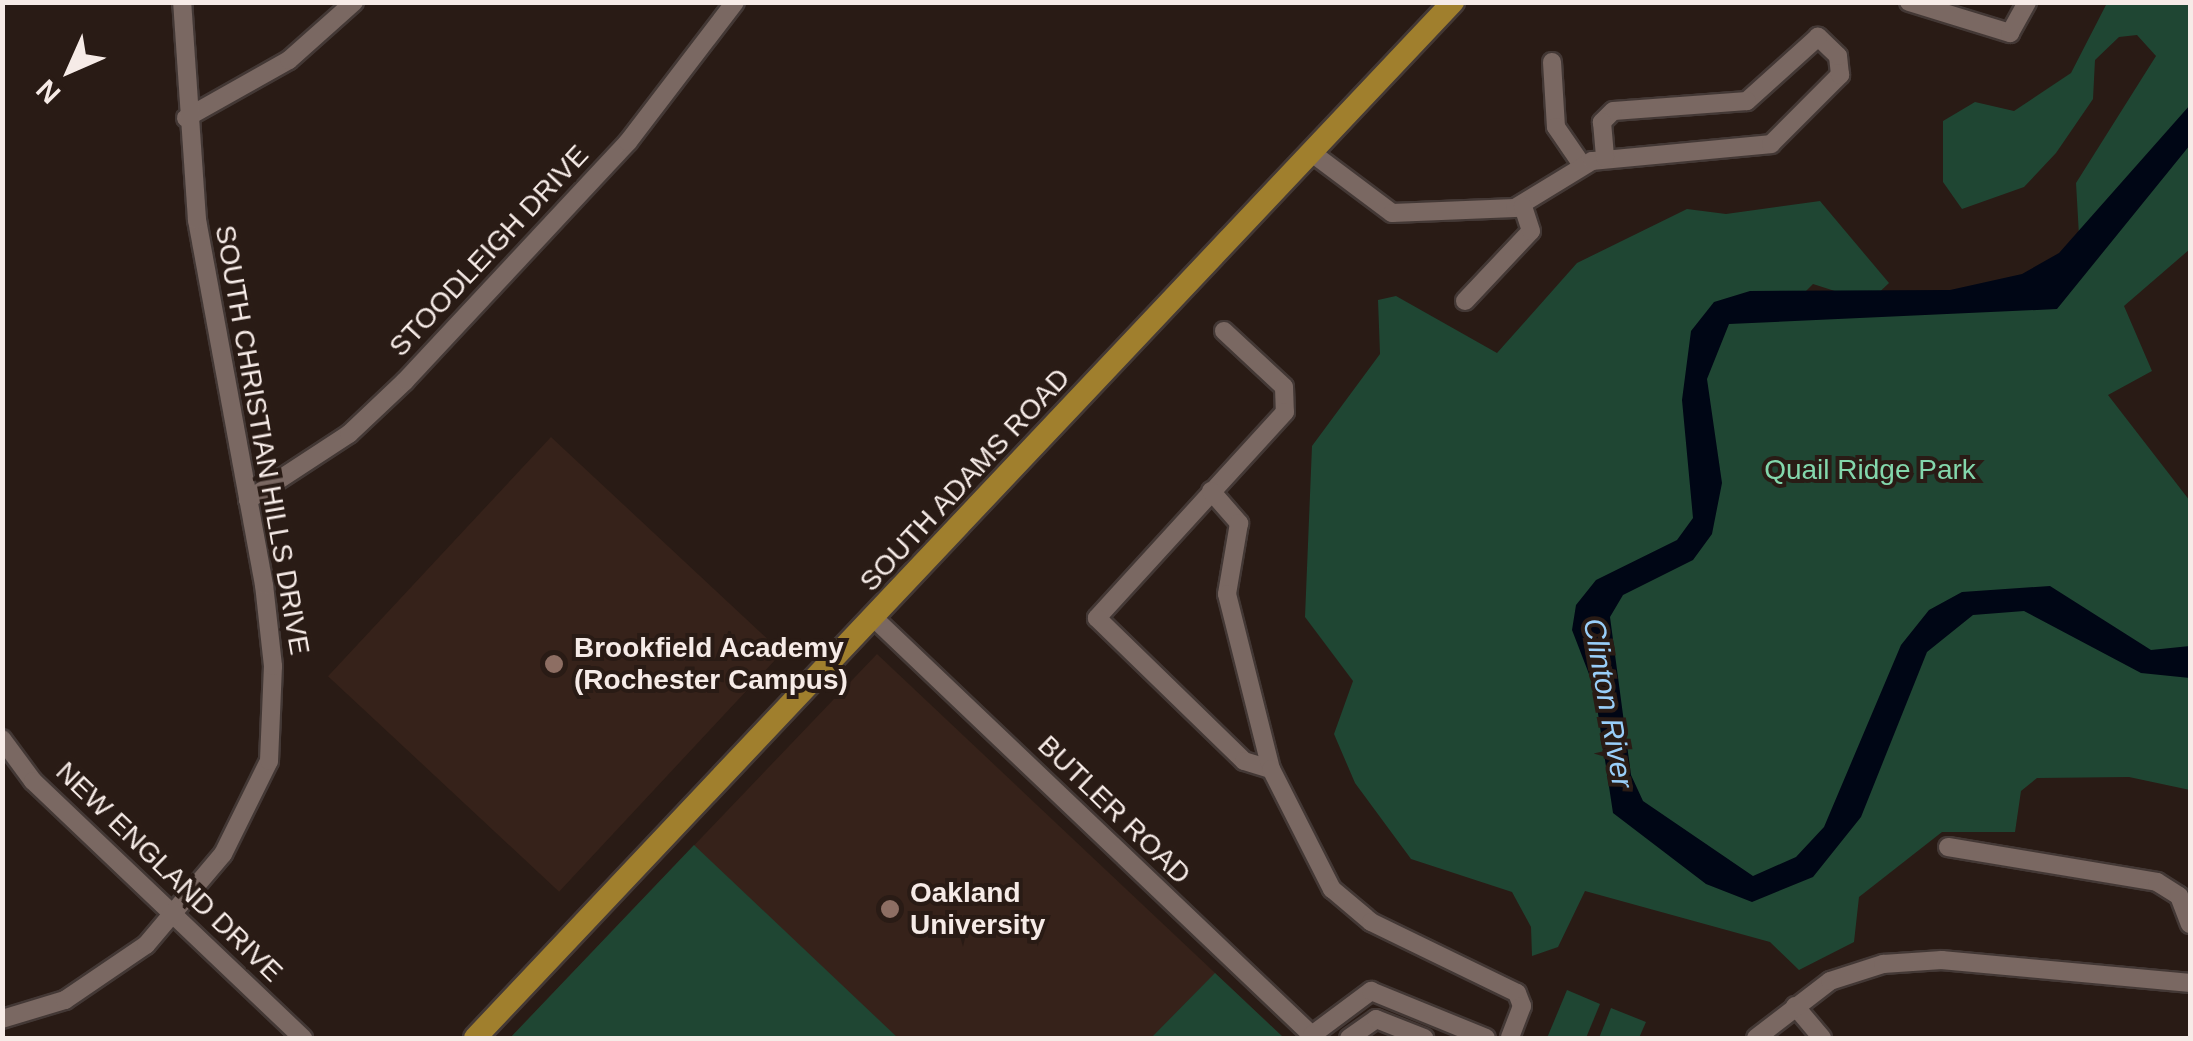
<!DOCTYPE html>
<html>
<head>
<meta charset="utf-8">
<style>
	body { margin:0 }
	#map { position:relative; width:2193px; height:1041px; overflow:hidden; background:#291b15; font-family:Helvetica,sans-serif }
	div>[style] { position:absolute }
	.built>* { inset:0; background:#36221a; transform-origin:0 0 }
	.green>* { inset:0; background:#1f4633 }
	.water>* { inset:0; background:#000615 }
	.roads { filter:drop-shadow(2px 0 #433835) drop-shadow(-2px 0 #433835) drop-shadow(0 2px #433835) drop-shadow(0 -2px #433835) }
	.minor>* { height:18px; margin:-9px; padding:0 9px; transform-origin:9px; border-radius:9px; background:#7a6862 }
	.major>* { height:22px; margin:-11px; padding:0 11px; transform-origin:11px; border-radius:11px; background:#a07f2d }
	.dots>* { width:28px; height:28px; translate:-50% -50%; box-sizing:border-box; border:5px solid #291b15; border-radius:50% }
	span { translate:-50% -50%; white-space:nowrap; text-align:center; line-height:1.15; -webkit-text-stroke:8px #291b15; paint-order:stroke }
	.street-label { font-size:28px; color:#f6ebe7 }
	.park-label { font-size:28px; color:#83d7ac }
	.poi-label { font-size:28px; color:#f6ebe7; font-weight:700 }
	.left { translate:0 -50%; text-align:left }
	.water-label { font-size:30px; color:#99cef9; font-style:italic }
	.frame { position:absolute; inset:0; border:5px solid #f6ebe7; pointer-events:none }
	.north { position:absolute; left:20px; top:20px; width:100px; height:100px; -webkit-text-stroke:8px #291b15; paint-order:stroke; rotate:225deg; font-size:28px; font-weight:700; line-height:40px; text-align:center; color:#f6ebe7 }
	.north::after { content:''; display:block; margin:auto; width:35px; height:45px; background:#f6ebe7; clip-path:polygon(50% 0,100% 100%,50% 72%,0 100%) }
</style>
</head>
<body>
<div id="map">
	<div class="built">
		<i style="left:551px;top:437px;width:316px;height:327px;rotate:43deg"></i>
		<i style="clip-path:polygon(877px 654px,1284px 1038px,510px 1038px)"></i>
	</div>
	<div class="green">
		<i style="clip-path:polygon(2107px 3px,2190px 3px,2190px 249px,2124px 306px,2152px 371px,2108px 395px,2190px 501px,2190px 790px,2129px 777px,2037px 778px,2021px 791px,2015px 832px,1942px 832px,1859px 897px,1854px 942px,1799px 970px,1770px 942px,1585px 891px,1558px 947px,1532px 956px,1531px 927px,1512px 892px,1411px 859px,1355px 783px,1334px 734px,1353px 681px,1305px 617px,1312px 446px,1380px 354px,1378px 300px,1396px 296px,1497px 353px,1577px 263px,1687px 209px,1726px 214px,1820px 201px,1889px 283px,1869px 302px,1813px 284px,1797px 300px,1812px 319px,2081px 270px,2076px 183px,2156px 56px,2137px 35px,2119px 37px,2095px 60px,2093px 99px,2056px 153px,2024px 187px,1962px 209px,1943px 182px,1943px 121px,1975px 102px,2014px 111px,2071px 73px)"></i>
		<i style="clip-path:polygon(694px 845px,898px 1038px,510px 1038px)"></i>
		<i style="clip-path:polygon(1215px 973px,1284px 1038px,1151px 1038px)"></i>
		<i style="clip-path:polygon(1567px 990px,1600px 1004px,1586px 1038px,1547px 1038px)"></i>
		<i style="clip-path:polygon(1611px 1008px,1646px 1022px,1639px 1038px,1599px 1038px)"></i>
	</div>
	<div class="water">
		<i style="clip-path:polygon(2190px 105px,2190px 145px,2057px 309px,1729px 324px,1707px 379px,1722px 483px,1712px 534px,1693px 560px,1623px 595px,1610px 617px,1631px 775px,1643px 801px,1753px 876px,1796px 857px,1824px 827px,1901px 645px,1929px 610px,1962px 592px,2050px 586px,2151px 650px,2190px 646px,2190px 678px,2141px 673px,2024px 611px,1973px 615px,1927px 652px,1861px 817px,1813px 877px,1752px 902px,1706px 884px,1613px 813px,1594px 687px,1572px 630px,1576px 605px,1596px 580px,1677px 540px,1693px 518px,1682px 400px,1691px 331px,1714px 302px,1750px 291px,1950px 290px,2022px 274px,2059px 253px)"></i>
	</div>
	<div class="roads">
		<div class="minor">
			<i style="left:1909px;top:2px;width:106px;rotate:17.1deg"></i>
			<i style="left:2010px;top:33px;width:35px;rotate:-61deg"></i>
			<i style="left:1552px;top:62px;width:65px;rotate:86.5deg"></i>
			<i style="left:1556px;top:127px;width:46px;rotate:55.6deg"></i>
			<i style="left:186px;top:118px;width:118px;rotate:-29.4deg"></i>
			<i style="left:289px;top:60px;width:87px;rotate:-41.7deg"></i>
			<i style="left:1312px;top:153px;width:100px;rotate:36.9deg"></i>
			<i style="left:1392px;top:213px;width:123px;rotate:-2.3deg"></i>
			<i style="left:1515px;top:208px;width:90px;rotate:-31.4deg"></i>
			<i style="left:1592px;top:161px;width:180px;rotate:-5.4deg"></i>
			<i style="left:1771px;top:144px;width:98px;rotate:-45deg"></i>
			<i style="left:1840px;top:75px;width:19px;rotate:-96deg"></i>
			<i style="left:1838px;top:56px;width:28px;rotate:-136deg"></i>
			<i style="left:1818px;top:37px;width:96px;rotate:138deg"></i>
			<i style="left:1747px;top:101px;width:134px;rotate:175.7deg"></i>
			<i style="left:1613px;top:111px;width:16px;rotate:135deg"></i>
			<i style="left:1602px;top:122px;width:36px;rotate:85deg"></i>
			<i style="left:1465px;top:301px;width:96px;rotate:-46.7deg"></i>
			<i style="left:1531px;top:231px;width:26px;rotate:-108deg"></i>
			<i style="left:1224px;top:331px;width:82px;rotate:43deg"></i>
			<i style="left:1284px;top:387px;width:25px;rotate:88deg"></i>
			<i style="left:1285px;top:412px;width:279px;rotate:132.4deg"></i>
			<i style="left:1097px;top:618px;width:205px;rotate:44.2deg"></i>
			<i style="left:1244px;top:761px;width:28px;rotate:17deg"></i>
			<i style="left:1211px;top:491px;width:43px;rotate:48.8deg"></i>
			<i style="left:1239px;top:523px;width:72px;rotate:99.6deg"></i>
			<i style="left:1227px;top:594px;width:180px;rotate:75.9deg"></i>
			<i style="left:1271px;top:769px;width:135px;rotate:63.1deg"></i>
			<i style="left:1332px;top:889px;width:51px;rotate:40.2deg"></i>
			<i style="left:1371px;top:922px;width:162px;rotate:25.9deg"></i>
			<i style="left:1517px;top:993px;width:14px;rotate:69deg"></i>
			<i style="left:1522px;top:1006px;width:34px;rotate:111deg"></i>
			<i style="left:248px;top:500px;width:121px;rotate:-33.2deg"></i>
			<i style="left:349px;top:434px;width:77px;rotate:-43.4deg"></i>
			<i style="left:405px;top:381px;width:327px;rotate:-47deg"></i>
			<i style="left:628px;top:142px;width:176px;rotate:-52.6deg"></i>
			<i style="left:876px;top:620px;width:606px;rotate:43.6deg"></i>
			<i style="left:2px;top:739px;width:52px;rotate:53.6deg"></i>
			<i style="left:33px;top:781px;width:373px;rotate:43.6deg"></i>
			<i style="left:1948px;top:847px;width:212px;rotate:9.5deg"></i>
			<i style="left:2157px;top:882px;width:26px;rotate:32deg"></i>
			<i style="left:2179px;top:896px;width:30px;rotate:69deg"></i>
			<i style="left:1795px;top:1006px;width:42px;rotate:49.8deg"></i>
			<i style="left:2px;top:1019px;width:66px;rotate:-16.8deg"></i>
			<i style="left:65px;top:1000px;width:98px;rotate:-34.2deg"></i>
			<i style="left:146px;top:945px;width:119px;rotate:-49.8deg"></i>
			<i style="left:223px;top:854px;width:104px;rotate:-63.7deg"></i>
			<i style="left:269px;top:761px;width:95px;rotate:-87.6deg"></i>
			<i style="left:273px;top:666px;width:81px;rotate:-96.3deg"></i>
			<i style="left:264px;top:585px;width:371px;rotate:-100.4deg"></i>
			<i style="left:197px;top:220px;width:219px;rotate:-93.9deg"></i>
			<i style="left:1312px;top:1035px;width:74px;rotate:-36.7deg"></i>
			<i style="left:1371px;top:991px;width:124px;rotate:22.2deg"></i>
			<i style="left:1349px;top:1038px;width:33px;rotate:-35deg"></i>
			<i style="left:1376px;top:1019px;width:52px;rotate:21.6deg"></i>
			<i style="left:1756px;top:1038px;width:93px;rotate:-37.6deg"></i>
			<i style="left:1830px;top:981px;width:56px;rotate:-17.8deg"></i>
			<i style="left:1883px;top:964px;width:59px;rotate:-3.9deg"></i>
			<i style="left:1942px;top:960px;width:249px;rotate:5.3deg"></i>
		</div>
		<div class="major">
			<i style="left:475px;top:1038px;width:1425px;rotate:-46.65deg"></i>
		</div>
	</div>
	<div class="dots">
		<i style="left:554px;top:664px;background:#8d6e63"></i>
		<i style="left:890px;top:909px;background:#8d6e63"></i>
	</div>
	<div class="street-label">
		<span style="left:489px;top:251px;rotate:-47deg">STOODLEIGH DRIVE</span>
		<span style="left:262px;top:440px;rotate:80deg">SOUTH CHRISTIAN HILLS DRIVE</span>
		<span style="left:965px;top:480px;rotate:-47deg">SOUTH ADAMS ROAD</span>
		<span style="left:1114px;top:810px;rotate:44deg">BUTLER ROAD</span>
		<span style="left:169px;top:872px;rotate:44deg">NEW ENGLAND DRIVE</span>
	</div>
	<div class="park-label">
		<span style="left:1870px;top:470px">Quail Ridge Park</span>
	</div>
	<div class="poi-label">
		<span class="left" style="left:574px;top:664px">Brookfield Academy<br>(Rochester Campus)</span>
		<span class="left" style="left:910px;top:909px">Oakland<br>University</span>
	</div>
	<div class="water-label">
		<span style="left:1608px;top:703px;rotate:80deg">Clinton River</span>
	</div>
	<div class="frame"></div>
	<div class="north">N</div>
</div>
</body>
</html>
